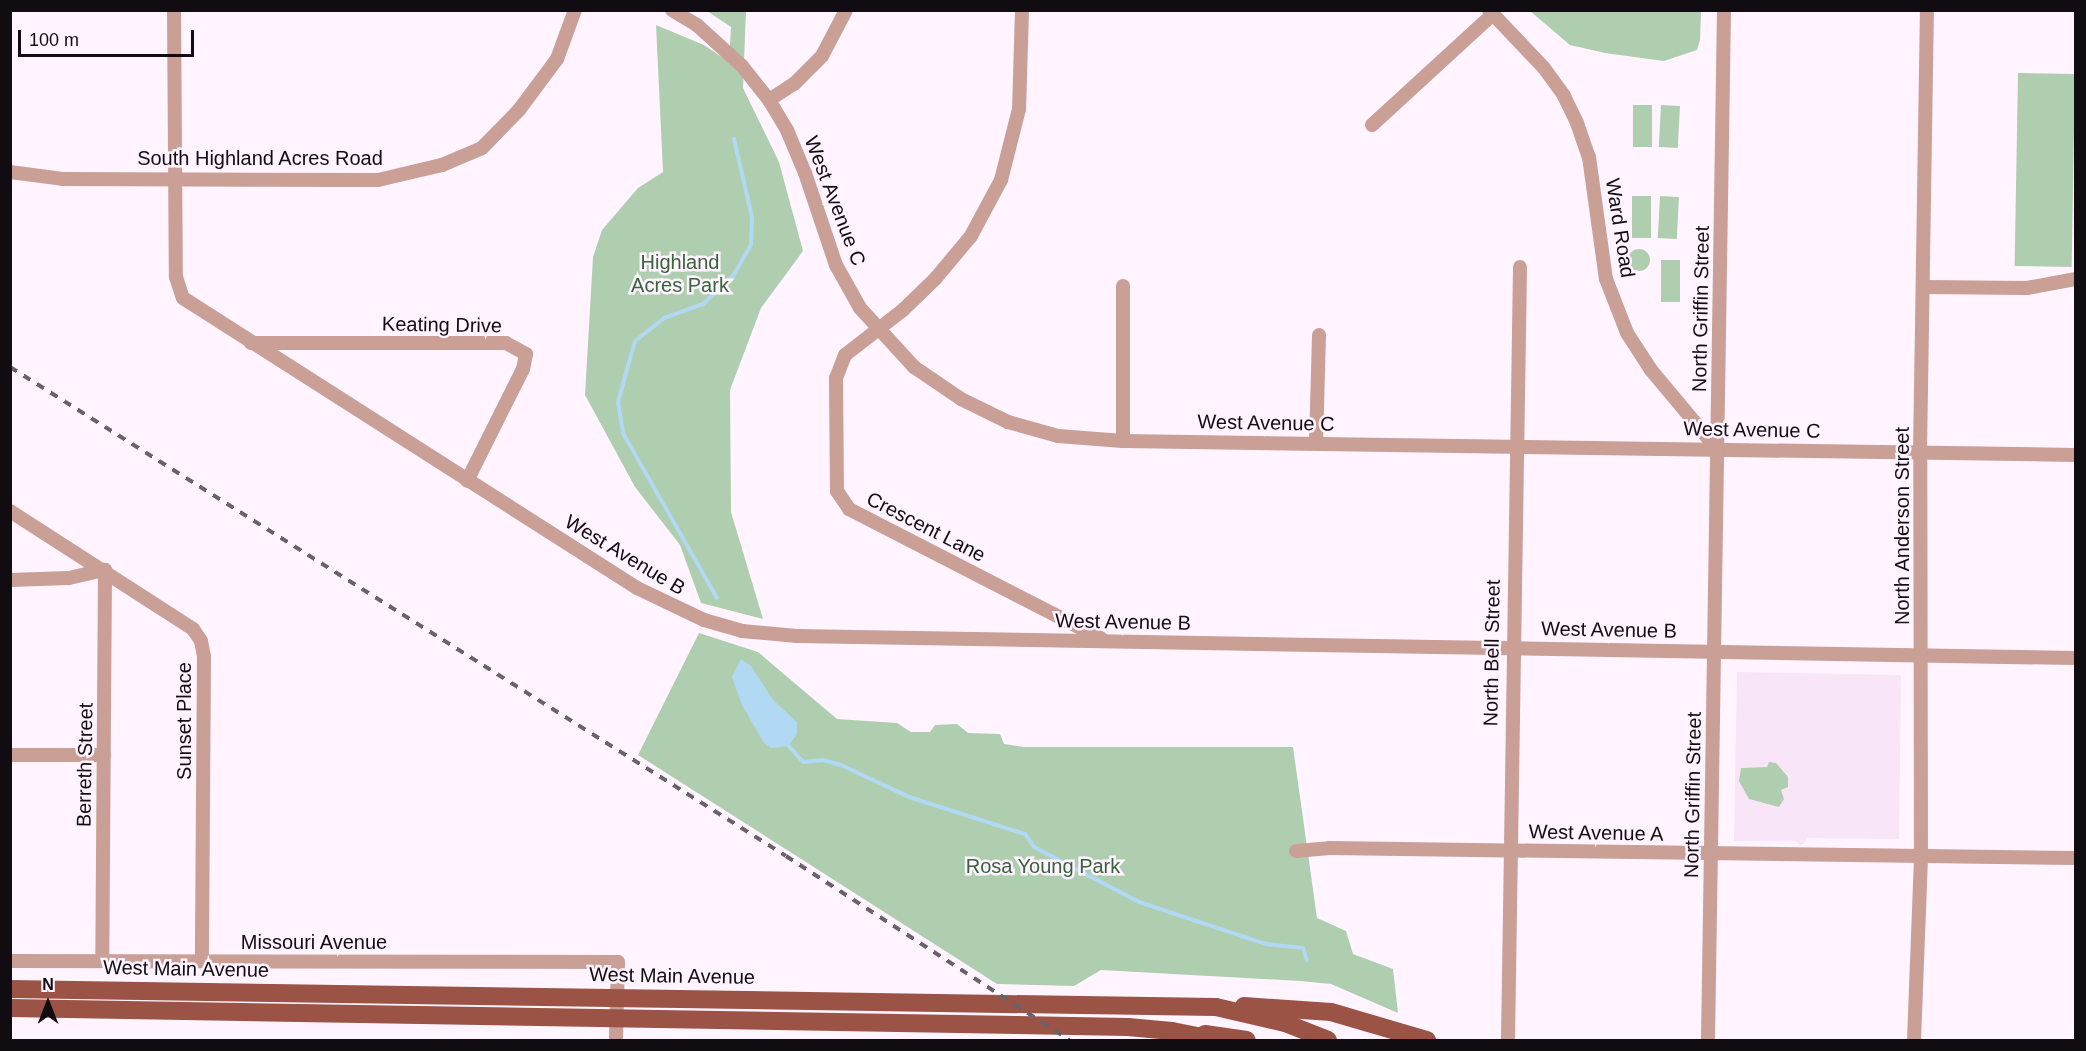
<!DOCTYPE html>
<html>
<head>
<meta charset="utf-8">
<style>
	body { margin:0 }
	#map { position:relative; width:2086px; height:1051px; overflow:hidden; background:#fff4ff; font-family:Arial,sans-serif }
	div>[style] { position:absolute }
	.built>* { inset:0; background:#f8e5f8 }
	.green>* { inset:0; background:#afceaf; transform-origin:0 0 }
	.round { border-radius:50% }
	.water>* { inset:0; background:#b2d9f3 }
	.stream>* { height:4px; margin:-2px; padding:0 2px; transform-origin:2px; border-radius:2px; background:#b2d9f3 }
	.street>* { height:14px; margin:-7px; padding:0 7px; transform-origin:7px; border-radius:7px; background:#c99f96 }
	.primary>* { height:18px; margin:-9px; padding:0 9px; transform-origin:9px; border-radius:9px; background:#9a5345 }
	.rail>* { height:4px; margin-top:-2px; transform-origin:0; background:repeating-linear-gradient(90deg,#696269 0 8px,transparent 0 16px) }
	span { translate:-50% -50%; white-space:nowrap; text-align:center; line-height:1.15; -webkit-text-stroke:5px #fff4ff; paint-order:stroke }
	.street-label { font-size:20px; color:#110c11 }
	.park-label { font-size:20px; color:#37643a }
	.frame { position:absolute; inset:0; border:12px solid #110c11; pointer-events:none }
	.north { position:absolute; left:18px; top:973px; width:60px; height:60px; -webkit-text-stroke:4px #fff4ff; paint-order:stroke; rotate:0deg; font-size:16px; font-weight:700; line-height:24px; text-align:center; color:#110c11 }
	.north::after { content:''; display:block; margin:auto; width:21px; height:27px; background:#110c11; clip-path:polygon(50% 0,100% 100%,50% 72%,0 100%) }
	.scale { position:absolute; left:18px; top:30px; width:176px; height:27px; box-sizing:border-box; border:3px solid #110c11; border-top:0; padding-left:8px; font-size:18px; line-height:21px; white-space:nowrap; color:#110c11; -webkit-text-stroke:4px #fff4ff; paint-order:stroke }
</style>
</head>
<body>
<div id="map">
	<div class="built">
		<i style="clip-path:polygon(1737px 672px,1901px 675px,1899px 839px,1808px 838px,1801px 846px,1795px 841px,1734px 841px)"></i>
	</div>
	<div class="green">
		<i style="clip-path:polygon(707px 11px,746px 11px,743px 88px,779px 162px,803px 251px,761px 308px,730px 390px,731px 512px,763px 619px,701px 603px,680px 545px,635px 487px,585px 395px,593px 257px,602px 230px,638px 188px,663px 172px,656px 25px,704px 45px,729px 62px,731px 27px)"></i>
		<i style="clip-path:polygon(1530px 11px,1701px 11px,1700px 40px,1697px 50px,1664px 61px,1605px 53px,1570px 45px)"></i>
		<i style="left:2018px;top:73px;width:57px;height:193px;rotate:1deg"></i>
		<i style="left:1633px;top:105px;width:19px;height:42px"></i>
		<i style="left:1661px;top:105px;width:19px;height:42px;rotate:3deg"></i>
		<i style="left:1632px;top:196px;width:19px;height:42px"></i>
		<i style="left:1660px;top:196px;width:19px;height:42px;rotate:3deg"></i>
		<i class="round" style="left:1628px;top:249px;width:22px;height:22px"></i>
		<i style="left:1661px;top:260px;width:19px;height:42px"></i>
		<i style="clip-path:polygon(699px 633px,758px 652px,837px 719px,897px 723px,911px 732px,930px 732px,935px 725px,957px 724px,968px 733px,1000px 734px,1004px 744px,1024px 747px,1293px 747px,1317px 918px,1346px 931px,1353px 954px,1393px 969px,1398px 1013px,1331px 984px,1300px 981px,1101px 970px,1074px 986px,997px 984px,638px 755px)"></i>
		<i style="clip-path:polygon(1769px 762px,1776px 763px,1788px 777px,1788px 787px,1781px 790px,1784px 799px,1779px 807px,1749px 799px,1739px 781px,1741px 768px,1767px 767px)"></i>
	</div>
	<div class="water">
		<i style="clip-path:polygon(741px 659px,751px 666px,773px 700px,797px 722px,797px 734px,788px 746px,771px 748px,764px 743px,742px 705px,732px 677px)"></i>
	</div>
	<div class="stream">
		<i style="left:717px;top:598px;width:190px;rotate:-119.7deg"></i>
		<i style="left:623px;top:433px;width:31px;rotate:-99deg"></i>
		<i style="left:618px;top:402px;width:63px;rotate:-74.4deg"></i>
		<i style="left:635px;top:341px;width:37px;rotate:-38deg"></i>
		<i style="left:664px;top:318px;width:41px;rotate:-19.7deg"></i>
		<i style="left:703px;top:304px;width:41px;rotate:-43deg"></i>
		<i style="left:733px;top:276px;width:36px;rotate:-60deg"></i>
		<i style="left:751px;top:245px;width:28px;rotate:-88deg"></i>
		<i style="left:752px;top:217px;width:80px;rotate:-103deg"></i>
		<i style="left:786px;top:743px;width:25px;rotate:48deg"></i>
		<i style="left:803px;top:762px;width:20px;rotate:-6deg"></i>
		<i style="left:823px;top:760px;width:19px;rotate:16deg"></i>
		<i style="left:841px;top:765px;width:75px;rotate:25.2deg"></i>
		<i style="left:909px;top:797px;width:122px;rotate:17.7deg"></i>
		<i style="left:1025px;top:834px;width:16px;rotate:55deg"></i>
		<i style="left:1034px;top:847px;width:119px;rotate:27.6deg"></i>
		<i style="left:1139px;top:902px;width:134px;rotate:18.3deg"></i>
		<i style="left:1266px;top:944px;width:37px;rotate:6deg"></i>
		<i style="left:1303px;top:948px;width:13px;rotate:72deg"></i>
	</div>
	<div class="street">
		<i style="left:174px;top:10px;width:267px;rotate:89.6deg"></i>
		<i style="left:176px;top:277px;width:22px;rotate:72deg"></i>
		<i style="left:183px;top:298px;width:539px;rotate:32.57deg"></i>
		<i style="left:637px;top:588px;width:74px;rotate:25.5deg"></i>
		<i style="left:704px;top:620px;width:40px;rotate:16deg"></i>
		<i style="left:742px;top:631px;width:55px;rotate:5.2deg"></i>
		<i style="left:797px;top:636px;width:1279px;rotate:0.99deg"></i>
		<i style="left:672px;top:10px;width:29px;rotate:31deg"></i>
		<i style="left:697px;top:25px;width:61px;rotate:42.3deg"></i>
		<i style="left:742px;top:66px;width:43px;rotate:51.5deg"></i>
		<i style="left:769px;top:100px;width:35px;rotate:59deg"></i>
		<i style="left:787px;top:130px;width:47px;rotate:67.3deg"></i>
		<i style="left:805px;top:173px;width:97px;rotate:71.4deg"></i>
		<i style="left:836px;top:265px;width:49px;rotate:60.8deg"></i>
		<i style="left:860px;top:308px;width:80px;rotate:47.5deg"></i>
		<i style="left:914px;top:367px;width:57px;rotate:34.2deg"></i>
		<i style="left:961px;top:399px;width:52px;rotate:26.1deg"></i>
		<i style="left:1008px;top:422px;width:52px;rotate:15.6deg"></i>
		<i style="left:1058px;top:436px;width:65px;rotate:4.4deg"></i>
		<i style="left:1123px;top:441px;width:953px;rotate:0.84deg"></i>
		<i style="left:1022px;top:10px;width:99px;rotate:91.7deg"></i>
		<i style="left:1019px;top:109px;width:73px;rotate:104.2deg"></i>
		<i style="left:1001px;top:180px;width:64px;rotate:118.2deg"></i>
		<i style="left:971px;top:236px;width:56px;rotate:129.9deg"></i>
		<i style="left:935px;top:279px;width:45px;rotate:135.9deg"></i>
		<i style="left:903px;top:310px;width:73px;rotate:142.2deg"></i>
		<i style="left:845px;top:355px;width:25px;rotate:111deg"></i>
		<i style="left:836px;top:378px;width:113px;rotate:89.5deg"></i>
		<i style="left:837px;top:491px;width:22px;rotate:56deg"></i>
		<i style="left:849px;top:509px;width:284px;rotate:27.2deg"></i>
		<i style="left:1489px;top:10px;width:80px;rotate:46.5deg"></i>
		<i style="left:1544px;top:68px;width:34px;rotate:54deg"></i>
		<i style="left:1564px;top:96px;width:30px;rotate:64deg"></i>
		<i style="left:1577px;top:123px;width:36px;rotate:71deg"></i>
		<i style="left:1589px;top:157px;width:123px;rotate:82.1deg"></i>
		<i style="left:1606px;top:279px;width:58px;rotate:68.7deg"></i>
		<i style="left:1627px;top:333px;width:44px;rotate:57deg"></i>
		<i style="left:1651px;top:370px;width:104px;rotate:50.1deg"></i>
		<i style="left:769px;top:100px;width:30px;rotate:-33deg"></i>
		<i style="left:794px;top:84px;width:40px;rotate:-45deg"></i>
		<i style="left:822px;top:56px;width:52px;rotate:-62.4deg"></i>
		<i style="left:1372px;top:125px;width:164px;rotate:-42.5deg"></i>
		<i style="left:10px;top:172px;width:53px;rotate:7.5deg"></i>
		<i style="left:63px;top:179px;width:315px;rotate:0.2deg"></i>
		<i style="left:378px;top:180px;width:66px;rotate:-13.2deg"></i>
		<i style="left:442px;top:165px;width:43px;rotate:-23deg"></i>
		<i style="left:482px;top:148px;width:53px;rotate:-45.8deg"></i>
		<i style="left:519px;top:110px;width:64px;rotate:-53.3deg"></i>
		<i style="left:557px;top:59px;width:52px;rotate:-69.8deg"></i>
		<i style="left:1123px;top:286px;width:155px;rotate:90deg"></i>
		<i style="left:1923px;top:287px;width:104px;rotate:0.6deg"></i>
		<i style="left:2027px;top:288px;width:50px;rotate:-10.4deg"></i>
		<i style="left:251px;top:343px;width:255px"></i>
		<i style="left:506px;top:343px;width:23px;rotate:29deg"></i>
		<i style="left:526px;top:354px;width:15px;rotate:101deg"></i>
		<i style="left:523px;top:369px;width:125px;rotate:116.6deg"></i>
		<i style="left:1316px;top:443px;width:108px;rotate:-88.4deg"></i>
		<i style="left:10px;top:511px;width:218px;rotate:32.8deg"></i>
		<i style="left:193px;top:629px;width:14px;rotate:56deg"></i>
		<i style="left:201px;top:641px;width:15px;rotate:79deg"></i>
		<i style="left:204px;top:656px;width:305px;rotate:90.4deg"></i>
		<i style="left:10px;top:580px;width:59px;rotate:-1.9deg"></i>
		<i style="left:69px;top:578px;width:37px;rotate:-13deg"></i>
		<i style="left:105px;top:570px;width:391px;rotate:90.4deg"></i>
		<i style="left:10px;top:755px;width:94px"></i>
		<i style="left:1296px;top:851px;width:33px;rotate:-5deg"></i>
		<i style="left:1329px;top:848px;width:747px;rotate:0.77deg"></i>
		<i style="left:10px;top:961px;width:608px;rotate:0.09deg"></i>
		<i style="left:618px;top:962px;width:78px;rotate:91.5deg"></i>
		<i style="left:1508px;top:1040px;width:773px;rotate:-89.11deg"></i>
		<i style="left:1708px;top:1040px;width:1030px;rotate:-89.11deg"></i>
		<i style="left:1914px;top:1040px;width:181px;rotate:-87.8deg"></i>
		<i style="left:1921px;top:859px;width:407px;rotate:-90.1deg"></i>
		<i style="left:1920px;top:452px;width:442px;rotate:-89.1deg"></i>
	</div>
	<div class="primary">
		<i style="left:10px;top:989px;width:1206px;rotate:0.86deg"></i>
		<i style="left:1216px;top:1007px;width:71px;rotate:13.1deg"></i>
		<i style="left:1285px;top:1023px;width:46px;rotate:21.6deg"></i>
		<i style="left:1244px;top:1006px;width:87px;rotate:3.9deg"></i>
		<i style="left:1331px;top:1012px;width:100px;rotate:16.3deg"></i>
		<i style="left:10px;top:1008px;width:1118px;rotate:0.97deg"></i>
		<i style="left:1128px;top:1027px;width:44px;rotate:5.2deg"></i>
		<i style="left:1172px;top:1031px;width:47px;rotate:11.1deg"></i>
		<i style="left:1205px;top:1034px;width:42px;rotate:8.1deg"></i>
	</div>
	<div class="rail">
		<i style="left:10px;top:367px;width:917px;rotate:32.22deg"></i>
		<i style="left:786px;top:856px;width:338px;rotate:33deg"></i>
	</div>
	<div class="street-label">
		<span style="left:260px;top:158px">South Highland Acres Road</span>
		<span style="left:835px;top:201px;rotate:69deg">West Avenue C</span>
		<span style="left:1620px;top:228px;rotate:81deg">Ward Road</span>
		<span style="left:1701px;top:309px;rotate:-89deg">North Griffin Street</span>
		<span style="left:442px;top:325px;rotate:1deg">Keating Drive</span>
		<span style="left:1266px;top:423px;rotate:1deg">West Avenue C</span>
		<span style="left:1752px;top:430px;rotate:1deg">West Avenue C</span>
		<span style="left:1902px;top:526px;rotate:-90deg">North Anderson Street</span>
		<span style="left:926px;top:527px;rotate:27deg">Crescent Lane</span>
		<span style="left:625px;top:555px;rotate:31deg">West Avenue B</span>
		<span style="left:1123px;top:622px;rotate:1deg">West Avenue B</span>
		<span style="left:1609px;top:630px;rotate:1deg">West Avenue B</span>
		<span style="left:1492px;top:653px;rotate:-89deg">North Bell Street</span>
		<span style="left:184px;top:721px;rotate:-90deg">Sunset Place</span>
		<span style="left:85px;top:765px;rotate:-89deg">Berreth Street</span>
		<span style="left:1693px;top:795px;rotate:-89deg">North Griffin Street</span>
		<span style="left:1596px;top:833px;rotate:1deg">West Avenue A</span>
		<span style="left:314px;top:942px">Missouri Avenue</span>
		<span style="left:186px;top:969px;rotate:1deg">West Main Avenue</span>
		<span style="left:672px;top:976px;rotate:1deg">West Main Avenue</span>
	</div>
	<div class="park-label">
		<span style="left:680px;top:274px">Highland<br>Acres Park</span>
		<span style="left:1043px;top:866px">Rosa Young Park</span>
	</div>
	<div class="frame"></div>
	<div class="north">N</div>
	<div class="scale">100 m</div>
</div>
</body>
</html>
